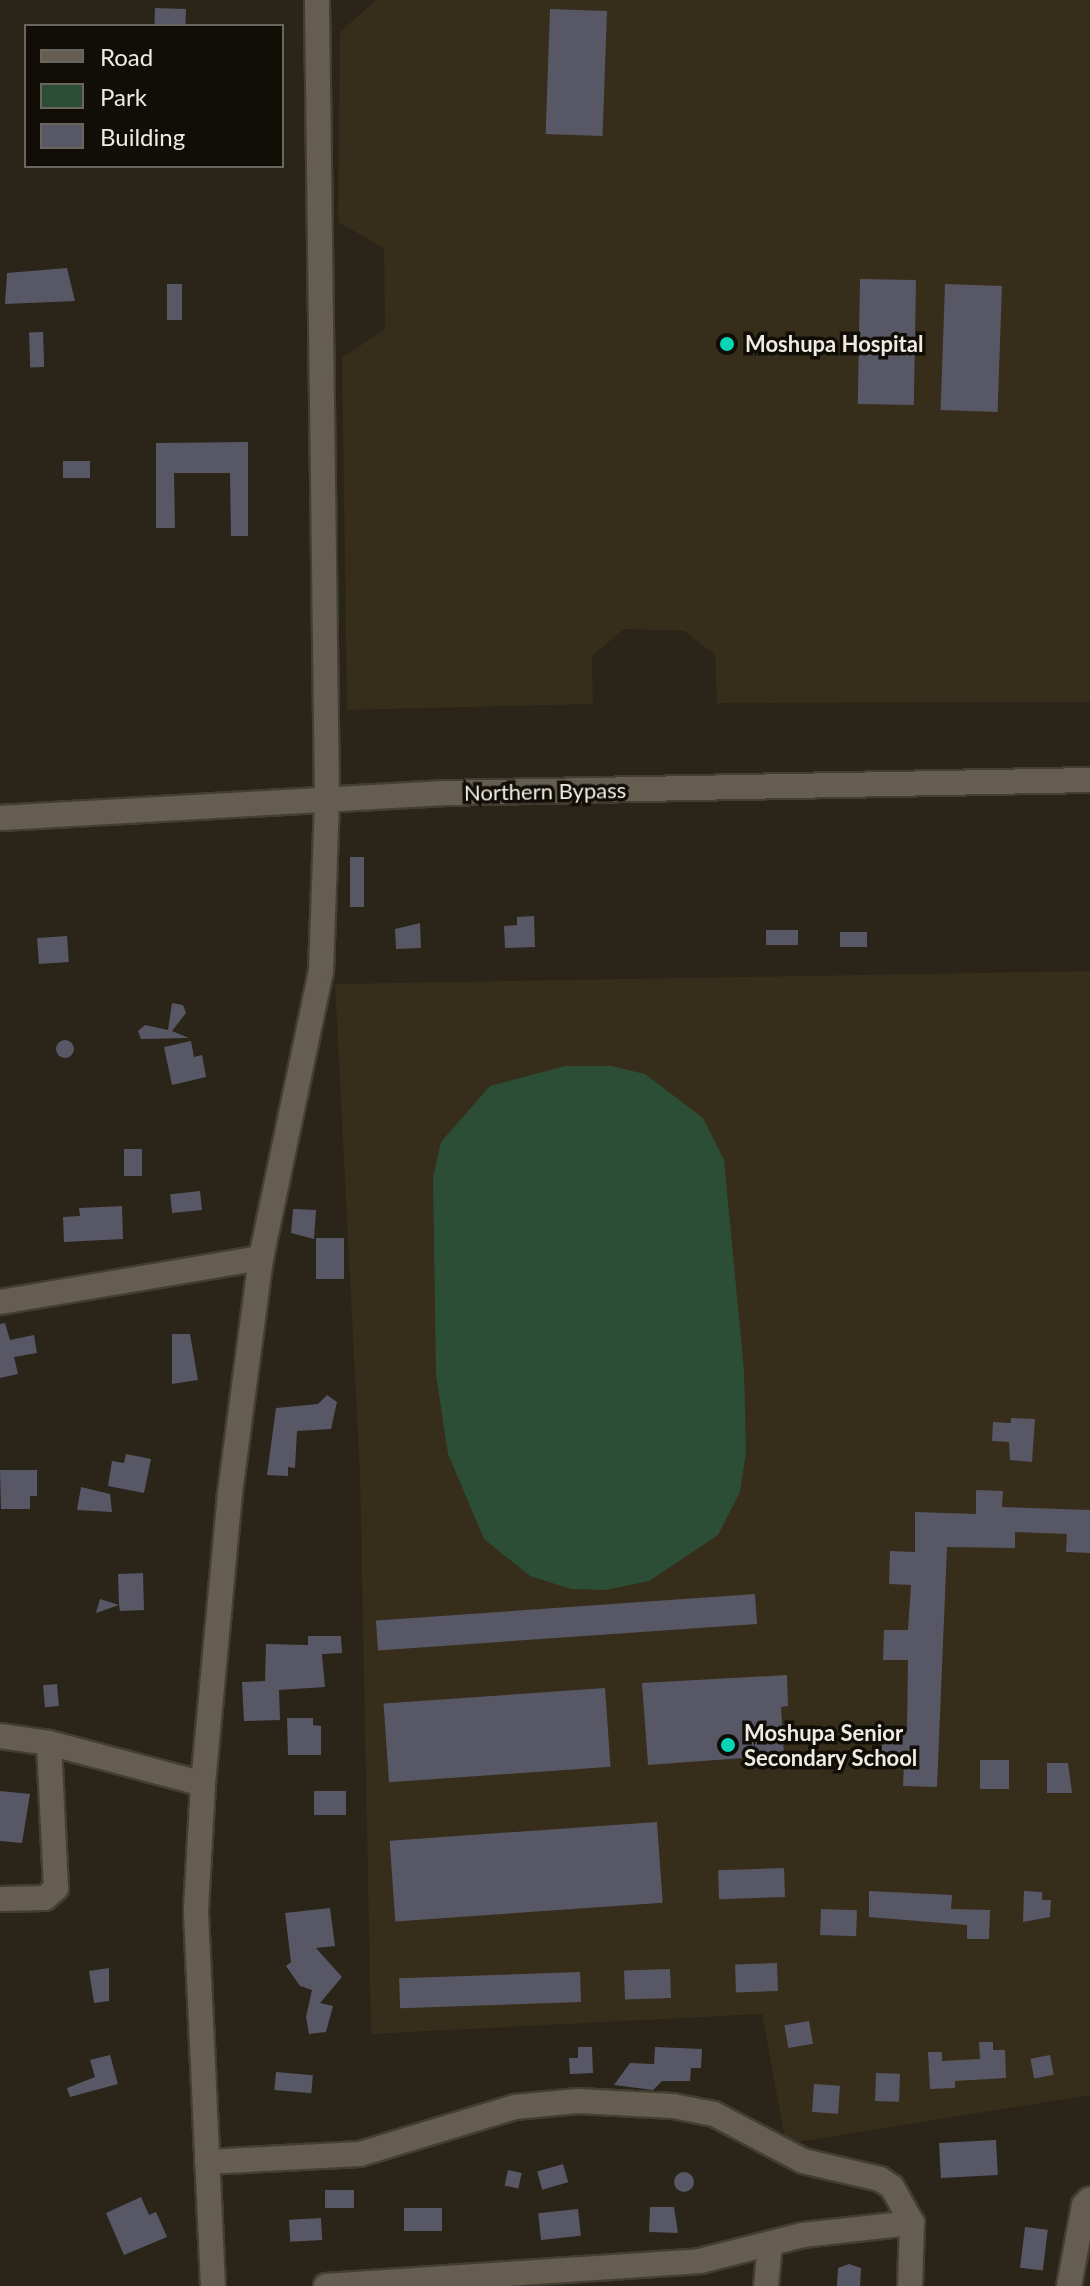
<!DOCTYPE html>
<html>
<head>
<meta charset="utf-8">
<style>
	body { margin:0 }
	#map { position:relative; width:1090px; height:2286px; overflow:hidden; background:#2b2418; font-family:Lato,sans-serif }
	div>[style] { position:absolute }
	.built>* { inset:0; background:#362d1a }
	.green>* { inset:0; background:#2c4e36 }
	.building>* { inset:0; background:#585766; transform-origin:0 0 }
	.round { border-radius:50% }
	.roads { filter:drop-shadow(2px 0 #433e34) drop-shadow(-2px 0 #433e34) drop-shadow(0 2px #433e34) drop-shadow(0 -2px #433e34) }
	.minor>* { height:24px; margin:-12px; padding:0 12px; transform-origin:12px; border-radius:12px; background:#655e50 }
	.dots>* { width:22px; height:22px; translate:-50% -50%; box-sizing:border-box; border:4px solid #110e08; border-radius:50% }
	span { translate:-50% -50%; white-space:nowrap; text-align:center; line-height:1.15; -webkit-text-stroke:7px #110e08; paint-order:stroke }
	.poi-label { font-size:22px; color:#efeae2; font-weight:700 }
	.left { translate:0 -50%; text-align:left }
	.street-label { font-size:22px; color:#efeae2 }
	.legend { position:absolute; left:24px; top:24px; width:260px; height:144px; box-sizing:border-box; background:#110e08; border:2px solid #6a665f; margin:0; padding:10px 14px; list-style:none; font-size:24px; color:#efeae2 }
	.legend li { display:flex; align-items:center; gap:16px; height:40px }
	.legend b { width:40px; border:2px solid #6a665f }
</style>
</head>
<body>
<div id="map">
	<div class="built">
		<i style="clip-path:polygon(376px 0,1090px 0,1090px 702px,717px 703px,715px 655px,684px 631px,624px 629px,592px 656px,593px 704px,347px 710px,342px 358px,385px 329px,384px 248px,338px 222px,340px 32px)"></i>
		<i style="clip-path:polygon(1090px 971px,1090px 2095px,786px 2144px,762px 2014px,371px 2034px,360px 1476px,335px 984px)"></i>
	</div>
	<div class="green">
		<i style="clip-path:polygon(565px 1066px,611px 1066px,645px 1074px,703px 1118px,724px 1160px,744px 1370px,746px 1452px,740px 1492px,718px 1535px,649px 1581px,606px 1590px,571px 1589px,530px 1576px,484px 1539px,448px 1454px,436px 1374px,433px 1178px,441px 1142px,490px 1086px)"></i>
	</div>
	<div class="building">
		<i style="left:155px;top:8px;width:31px;height:18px;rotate:2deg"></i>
		<i style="left:550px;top:9px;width:57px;height:125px;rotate:2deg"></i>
		<i style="clip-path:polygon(67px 268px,75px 301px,5px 304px,7px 273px)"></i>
		<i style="left:860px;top:279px;width:56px;height:125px;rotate:1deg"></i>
		<i style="left:167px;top:284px;width:15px;height:36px"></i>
		<i style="left:945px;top:284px;width:57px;height:126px;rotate:2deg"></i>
		<i style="left:43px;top:332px;width:35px;height:14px;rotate:88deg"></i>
		<i style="clip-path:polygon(248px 442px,248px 536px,231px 536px,230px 473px,174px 473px,175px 528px,156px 528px,156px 443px)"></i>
		<i style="left:63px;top:461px;width:27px;height:17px"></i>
		<i style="left:350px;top:857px;width:14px;height:50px"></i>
		<i style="clip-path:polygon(534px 916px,535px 947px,505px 948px,504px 926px,517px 925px,517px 917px)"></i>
		<i style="clip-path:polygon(420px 923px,421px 948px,396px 949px,395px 929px)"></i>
		<i style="left:766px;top:930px;width:32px;height:15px"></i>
		<i style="left:840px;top:932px;width:27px;height:15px"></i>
		<i style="left:67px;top:936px;width:26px;height:30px;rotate:86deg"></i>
		<i style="clip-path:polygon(172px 1003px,183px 1005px,186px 1013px,172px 1031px,189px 1038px,141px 1039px,138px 1031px,145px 1025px,168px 1030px)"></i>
		<i class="round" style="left:56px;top:1040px;width:18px;height:18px"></i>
		<i style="clip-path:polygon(191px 1041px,194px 1057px,202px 1055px,206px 1077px,172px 1085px,164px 1047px)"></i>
		<i style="left:124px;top:1149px;width:18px;height:27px"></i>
		<i style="left:200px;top:1191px;width:19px;height:30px;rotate:84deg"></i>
		<i style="clip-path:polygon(122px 1206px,123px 1239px,64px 1242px,63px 1217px,80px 1216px,79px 1208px)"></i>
		<i style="clip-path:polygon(293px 1209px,316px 1210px,314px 1239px,291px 1233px)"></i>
		<i style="left:316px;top:1238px;width:28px;height:41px"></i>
		<i style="clip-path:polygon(5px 1323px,10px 1340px,34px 1335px,37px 1353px,14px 1357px,18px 1374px,0 1378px,0 1324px)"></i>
		<i style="clip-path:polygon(172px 1334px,190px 1334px,198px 1380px,172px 1384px)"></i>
		<i style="clip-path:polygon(327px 1395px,337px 1402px,331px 1429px,297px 1431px,295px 1468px,288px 1467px,288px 1476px,267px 1475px,276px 1408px,318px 1404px)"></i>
		<i style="clip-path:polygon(1011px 1418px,1035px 1419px,1032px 1462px,1010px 1460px,1009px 1442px,992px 1441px,993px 1422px,1011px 1423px)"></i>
		<i style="clip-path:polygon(126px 1454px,151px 1459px,144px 1493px,108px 1486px,112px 1461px,124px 1463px)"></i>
		<i style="clip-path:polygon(0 1470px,37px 1470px,37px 1496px,30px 1496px,30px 1509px,1px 1509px)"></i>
		<i style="clip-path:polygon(81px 1487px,110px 1494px,112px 1512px,77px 1510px)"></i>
		<i style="clip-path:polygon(976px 1490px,1003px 1491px,1002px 1507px,1090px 1510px,1090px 1553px,1066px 1552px,1067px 1534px,1015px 1532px,1015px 1548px,947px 1547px,937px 1787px,903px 1786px,904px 1763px,880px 1762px,882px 1730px,907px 1731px,908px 1660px,883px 1660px,884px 1630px,908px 1630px,911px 1585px,889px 1584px,890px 1551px,915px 1552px,915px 1512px,976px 1514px)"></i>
		<i style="clip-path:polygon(143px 1573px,144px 1610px,120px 1611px,119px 1605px,96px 1613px,100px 1599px,119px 1605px,118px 1574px)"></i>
		<i style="left:755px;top:1594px;width:30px;height:380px;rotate:86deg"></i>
		<i style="clip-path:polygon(308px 1636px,341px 1636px,342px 1653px,322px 1654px,325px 1687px,279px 1690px,280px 1720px,244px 1721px,242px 1682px,265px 1681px,266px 1644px,308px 1645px)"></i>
		<i style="clip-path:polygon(787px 1675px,788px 1706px,781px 1707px,784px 1755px,648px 1765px,642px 1683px)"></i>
		<i style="left:57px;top:1684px;width:22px;height:14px;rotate:85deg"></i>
		<i style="left:605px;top:1688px;width:79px;height:222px;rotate:86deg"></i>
		<i style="clip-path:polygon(287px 1718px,313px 1718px,313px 1725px,321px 1726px,321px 1755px,288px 1755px)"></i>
		<i style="left:980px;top:1760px;width:29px;height:29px"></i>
		<i style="clip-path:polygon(1047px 1763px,1068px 1763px,1072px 1793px,1047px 1793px)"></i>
		<i style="clip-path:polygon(0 1791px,30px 1794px,22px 1843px,0 1841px)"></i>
		<i style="left:314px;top:1791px;width:32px;height:24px"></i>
		<i style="left:657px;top:1822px;width:81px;height:268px;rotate:86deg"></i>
		<i style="left:784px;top:1868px;width:29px;height:66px;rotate:88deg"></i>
		<i style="clip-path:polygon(869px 1891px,952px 1895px,951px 1909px,990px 1910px,989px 1939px,967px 1939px,967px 1925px,869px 1917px)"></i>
		<i style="clip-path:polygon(1024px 1891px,1042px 1892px,1042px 1900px,1051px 1900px,1050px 1917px,1023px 1922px)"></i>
		<i style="clip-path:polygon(330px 1908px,335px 1946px,316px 1948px,342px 1977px,320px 2003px,333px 2006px,326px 2032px,309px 2034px,306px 2017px,312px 1990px,300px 1986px,286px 1966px,291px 1962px,285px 1913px)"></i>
		<i style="left:821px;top:1909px;width:36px;height:26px;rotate:2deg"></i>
		<i style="left:777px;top:1963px;width:28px;height:42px;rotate:88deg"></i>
		<i style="clip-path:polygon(109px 1968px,109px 2001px,94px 2003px,89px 1971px)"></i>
		<i style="left:670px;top:1969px;width:29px;height:46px;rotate:88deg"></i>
		<i style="left:580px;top:1972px;width:30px;height:181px;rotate:88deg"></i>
		<i style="left:809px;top:2021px;width:23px;height:25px;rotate:80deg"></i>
		<i style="clip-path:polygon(979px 2042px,993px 2042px,993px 2050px,1005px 2050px,1006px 2078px,955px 2081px,955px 2088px,930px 2089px,928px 2052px,942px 2052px,942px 2061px,980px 2059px)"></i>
		<i style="clip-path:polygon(578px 2047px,592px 2047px,593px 2073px,570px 2074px,569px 2058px,578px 2058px)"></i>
		<i style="clip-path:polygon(655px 2047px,702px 2049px,701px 2068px,691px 2068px,690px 2081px,662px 2081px,653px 2090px,614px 2085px,630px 2063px,654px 2064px)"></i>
		<i style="clip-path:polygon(110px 2055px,118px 2084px,70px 2097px,67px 2088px,95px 2077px,90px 2060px)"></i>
		<i style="left:1050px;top:2055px;width:20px;height:20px;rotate:79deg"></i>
		<i style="left:276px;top:2072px;width:37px;height:18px;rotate:5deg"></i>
		<i style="left:876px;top:2073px;width:24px;height:28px;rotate:2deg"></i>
		<i style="left:814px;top:2084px;width:26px;height:28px;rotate:4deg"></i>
		<i style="left:996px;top:2140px;width:35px;height:57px;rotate:87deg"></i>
		<i style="left:563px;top:2164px;width:19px;height:27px;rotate:74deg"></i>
		<i style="left:508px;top:2170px;width:14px;height:16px;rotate:12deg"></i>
		<i class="round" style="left:674px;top:2172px;width:20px;height:20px"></i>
		<i style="left:325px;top:2190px;width:29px;height:18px"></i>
		<i style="clip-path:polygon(141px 2197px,149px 2215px,156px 2212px,167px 2237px,124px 2255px,106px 2213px)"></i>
		<i style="clip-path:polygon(650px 2207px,674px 2207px,678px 2233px,649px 2232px)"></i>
		<i style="left:442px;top:2208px;width:23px;height:38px;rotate:90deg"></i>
		<i style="left:578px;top:2209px;width:27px;height:40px;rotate:84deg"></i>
		<i style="left:321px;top:2218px;width:22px;height:32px;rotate:87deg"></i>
		<i style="left:1025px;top:2227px;width:23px;height:41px;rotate:7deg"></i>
		<i style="clip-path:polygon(849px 2264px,861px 2268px,860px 2286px,837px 2286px,838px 2268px)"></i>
	</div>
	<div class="roads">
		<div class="minor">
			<i style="left:0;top:818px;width:443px;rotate:-3.2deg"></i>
			<i style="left:442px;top:793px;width:648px;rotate:-1.15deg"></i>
			<i style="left:0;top:1302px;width:265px;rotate:-9.6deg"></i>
			<i style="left:0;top:1736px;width:49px;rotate:8.1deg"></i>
			<i style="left:0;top:1899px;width:45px;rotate:-1.3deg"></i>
			<i style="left:45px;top:1898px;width:15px;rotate:-42deg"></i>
			<i style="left:56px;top:1888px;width:145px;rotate:-92.8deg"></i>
			<i style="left:49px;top:1743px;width:159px;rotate:14.9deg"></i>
			<i style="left:207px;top:2162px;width:153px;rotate:-3deg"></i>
			<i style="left:360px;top:2154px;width:162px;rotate:-16.9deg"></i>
			<i style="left:515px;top:2107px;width:63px;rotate:-5.4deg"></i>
			<i style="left:578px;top:2101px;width:95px;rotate:3deg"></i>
			<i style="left:673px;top:2106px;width:42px;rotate:11deg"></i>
			<i style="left:714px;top:2114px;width:101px;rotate:27.8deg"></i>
			<i style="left:803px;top:2161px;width:79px;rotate:13.2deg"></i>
			<i style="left:880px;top:2179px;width:14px;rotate:34deg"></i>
			<i style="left:892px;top:2187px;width:41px;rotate:60.9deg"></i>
			<i style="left:912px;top:2223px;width:63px;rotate:91.8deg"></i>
			<i style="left:213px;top:2286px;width:376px;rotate:-92.6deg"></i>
			<i style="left:196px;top:1910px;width:126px;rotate:-86.8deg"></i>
			<i style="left:203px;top:1784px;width:292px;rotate:-84.7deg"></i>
			<i style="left:230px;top:1493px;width:237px;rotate:-82.5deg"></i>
			<i style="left:261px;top:1258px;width:292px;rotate:-78.2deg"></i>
			<i style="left:321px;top:972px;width:172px;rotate:-88deg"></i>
			<i style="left:327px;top:800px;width:800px;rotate:-90.72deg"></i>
			<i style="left:326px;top:2286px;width:375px;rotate:-3.8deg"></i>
			<i style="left:700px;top:2261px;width:106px;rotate:-14.2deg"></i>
			<i style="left:803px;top:2235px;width:110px;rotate:-6.3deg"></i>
			<i style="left:766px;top:2286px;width:41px;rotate:-84.4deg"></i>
			<i style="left:1069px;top:2286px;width:82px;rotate:-79.5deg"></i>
			<i style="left:1084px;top:2205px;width:8px;rotate:-45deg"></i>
		</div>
	</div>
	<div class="dots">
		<i style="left:727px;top:344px;background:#06d5b6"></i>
		<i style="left:728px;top:1745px;background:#06d5b6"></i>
	</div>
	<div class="poi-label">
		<span class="left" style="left:745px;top:344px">Moshupa Hospital</span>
		<span class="left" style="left:744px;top:1745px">Moshupa Senior<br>Secondary School</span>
	</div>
	<div class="street-label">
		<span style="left:545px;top:791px;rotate:-1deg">Northern Bypass</span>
	</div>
	<ul class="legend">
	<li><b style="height:10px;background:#655e50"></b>Road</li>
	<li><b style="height:22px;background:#2c4e36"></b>Park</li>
	<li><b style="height:22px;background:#585766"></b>Building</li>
	</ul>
</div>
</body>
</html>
